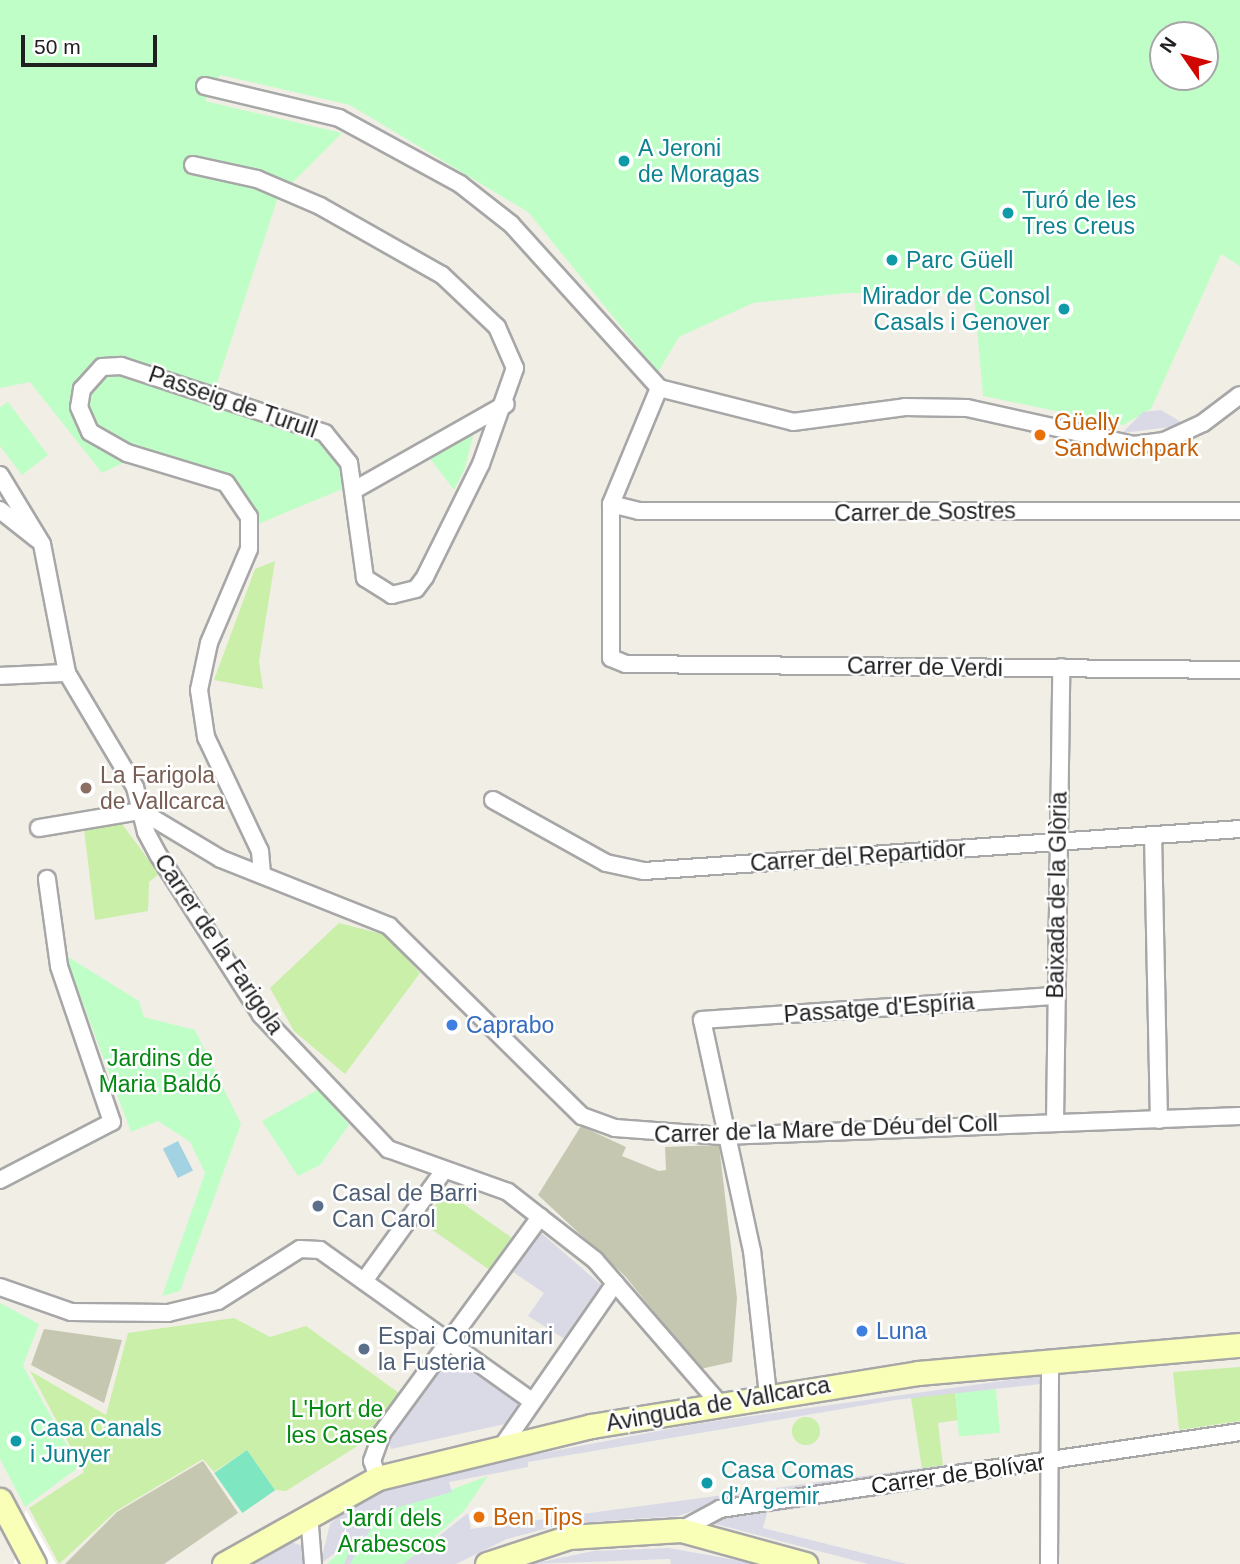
<!DOCTYPE html>
<html>
<head>
<meta charset="utf-8">
<style>
	body { margin:0 }
	#map { position:relative; width:1240px; height:1564px; overflow:hidden; background:#f1eee6; font-family:Helvetica,sans-serif }
	div>[style] { position:absolute }
	.construction>* { inset:0; background:#c6c7b0 }
	.grass>* { inset:0; background:#c9efa8; transform-origin:0 0 }
	.round { border-radius:50% }
	.park>* { inset:0; background:#c0fec7; transform-origin:0 0 }
	.pitch>* { inset:0; background:#7ee6c1; transform-origin:0 0 }
	.plaza>* { inset:0; background:#dadae7 }
	.water>* { inset:0; background:#a3d2e2; transform-origin:0 0 }
	.pier>* { inset:0; background:#fff }
	.roads { filter:drop-shadow(2px 0 #a7a7a7) drop-shadow(-2px 0 #a7a7a7) drop-shadow(0 2px #a7a7a7) drop-shadow(0 -2px #a7a7a7) }
	.street>* { height:16px; margin:-8px; padding:0 8px; transform-origin:8px; border-radius:8px; background:#fff }
	.secondary>* { height:23px; margin:-11.5px; padding:0 11.5px; transform-origin:11.5px; border-radius:11.5px; background:#f9ffb7 }
	.dots>* { width:19px; height:19px; translate:-50% -50%; box-sizing:border-box; border:4px solid #fff; border-radius:50% }
	span { translate:-50% -50%; white-space:nowrap; text-align:center; line-height:1.15; -webkit-text-stroke:5px #fff; paint-order:stroke }
	.culture-label { font-size:23px; color:#0d838f }
	.left { translate:0 -50%; text-align:left }
	.right { translate:-100% -50%; text-align:right }
	.street-label { font-size:23px; color:#202020 }
	.food-label { font-size:23px; color:#c56008 }
	.education-label { font-size:23px; color:#785e54 }
	.shop-label { font-size:23px; color:#366cbe }
	.park-label { font-size:23px; color:#038912 }
	.service-label { font-size:23px; color:#4e5e75 }
	.north { position:absolute; left:1149px; top:21px; width:70px; height:70px; box-sizing:border-box; background:#fff; border:2px solid #a6a6a6; border-radius:50%; rotate:305deg; font-size:19px; font-weight:700; line-height:28px; text-align:center; color:#202020 }
	.north::after { content:''; display:block; margin:auto; width:24px; height:32px; background:#d00600; clip-path:polygon(50% 0,100% 100%,50% 72%,0 100%) }
	.scale { position:absolute; left:21px; top:35px; width:136px; height:32px; box-sizing:border-box; border:4px solid #202020; border-top:0; padding-left:9px; font-size:21px; line-height:24px; white-space:nowrap; color:#202020; -webkit-text-stroke:5px #fff; paint-order:stroke }
</style>
</head>
<body>
<div id="map">
	<div class="construction">
		<i style="clip-path:polygon(581px 1126px,626px 1147px,622px 1156px,659px 1171px,666px 1170px,665px 1147px,719px 1145px,737px 1298px,732px 1362px,700px 1369px,625px 1276px,538px 1195px)"></i>
		<i style="clip-path:polygon(44px 1329px,122px 1340px,104px 1403px,31px 1365px)"></i>
		<i style="clip-path:polygon(203px 1461px,238px 1513px,164px 1564px,65px 1564px,117px 1512px)"></i>
	</div>
	<div class="grass">
		<i style="clip-path:polygon(275px 561px,259px 661px,263px 689px,214px 680px,255px 569px)"></i>
		<i style="clip-path:polygon(122px 824px,159px 874px,149px 882px,148px 911px,95px 920px,84px 829px)"></i>
		<i style="clip-path:polygon(339px 923px,386px 935px,420px 973px,345px 1074px,294px 1031px,270px 988px)"></i>
		<i style="left:445px;top:1191px;width:81px;height:39px;rotate:35deg"></i>
		<i style="clip-path:polygon(234px 1318px,270px 1337px,306px 1326px,399px 1393px,359px 1445px,286px 1491px,275px 1490px,247px 1450px,214px 1472px,203px 1459px,116px 1511px,59px 1564px,29px 1508px,84px 1472px,30px 1371px,106px 1415px,128px 1333px)"></i>
		<i style="clip-path:polygon(1240px 1367px,1240px 1421px,1179px 1430px,1173px 1372px)"></i>
		<i style="clip-path:polygon(955px 1392px,958px 1420px,938px 1423px,943px 1466px,922px 1469px,911px 1398px)"></i>
		<i class="round" style="left:792px;top:1417px;width:28px;height:28px"></i>
	</div>
	<div class="park">
		<i style="clip-path:polygon(evenodd,0 0,1240px 0,1240px 266px,1221px 254px,1151px 409px,1123px 425px,983px 396px,974px 294px,848px 293px,753px 303px,679px 337px,658px 372px,528px 212px,350px 105px,220px 75px,205px 101px,342px 133px,278px 197px,210px 405px,300px 430px,333px 451px,347px 487px,258px 524px,233px 479px,144px 453px,102px 473px,30px 382px,0 388px,0 0,1163px 35px,1205px 35px,1205px 77px,1163px 77px,1163px 35px)"></i>
		<i style="clip-path:polygon(8px 402px,48px 455px,22px 475px,0 446px,0 407px)"></i>
		<i style="clip-path:polygon(474px 431px,465px 468px,454px 490px,428px 456px)"></i>
		<i style="clip-path:polygon(65px 955px,139px 1001px,144px 1017px,195px 1030px,241px 1124px,180px 1291px,162px 1296px,205px 1173px,190px 1142px,158px 1121px,131px 1132px)"></i>
		<i style="clip-path:polygon(319px 1089px,349px 1125px,320px 1165px,298px 1176px,262px 1121px)"></i>
		<i style="clip-path:polygon(0 1303px,39px 1324px,23px 1366px,79px 1467px,25px 1507px,0 1459px)"></i>
		<i style="left:996px;top:1389px;width:44px;height:41px;rotate:85deg"></i>
		<i style="clip-path:polygon(488px 1476px,464px 1511px,404px 1564px,327px 1564px,358px 1535px,368px 1504px,450px 1490px)"></i>
	</div>
	<div class="pitch">
		<i style="left:247px;top:1450px;width:49px;height:40px;rotate:55deg"></i>
	</div>
	<div class="plaza">
		<i style="clip-path:polygon(1161px 410px,1186px 425px,1122px 433px,1143px 412px)"></i>
		<i style="clip-path:polygon(539px 1231px,607px 1290px,568px 1341px,528px 1316px,544px 1293px,510px 1270px)"></i>
		<i style="clip-path:polygon(449px 1351px,522px 1402px,505px 1424px,391px 1449px,387px 1436px)"></i>
		<i style="clip-path:polygon(1037px 1376px,1043px 1379px,1043px 1454px,718px 1503px,678px 1516px,563px 1524px,507px 1539px,456px 1564px,403px 1564px,468px 1513px,471px 1529px,1041px 1452px,1040px 1384px,895px 1400px,528px 1462px,528px 1467px,449px 1482px,452px 1492px,381px 1512px,350px 1564px,344px 1564px,355px 1539px,320px 1564px,330px 1524px,359px 1498px,465px 1468px,695px 1424px)"></i>
		<i style="clip-path:polygon(1041px 1469px,1043px 1564px,1040px 1472px,767px 1513px,763px 1528px,907px 1564px,868px 1564px,712px 1523px,731px 1515px)"></i>
		<i style="clip-path:polygon(291px 1542px,303px 1546px,305px 1564px,251px 1564px)"></i>
		<i style="clip-path:polygon(669px 1548px,758px 1564px,671px 1564px,670px 1559px,532px 1564px,593px 1551px)"></i>
	</div>
	<div class="water">
		<i style="left:178px;top:1141px;width:33px;height:17px;rotate:63deg"></i>
	</div>
	<div class="pier">
		<i style="clip-path:polygon(26px 1510px,56px 1564px,14px 1564px)"></i>
	</div>
	<div class="roads">
		<div class="street">
			<i style="left:205px;top:86px;width:138px;rotate:13.4deg"></i>
			<i style="left:339px;top:118px;width:138px;rotate:28.6deg"></i>
			<i style="left:460px;top:184px;width:65px;rotate:38.1deg"></i>
			<i style="left:511px;top:224px;width:221px;rotate:47.9deg"></i>
			<i style="left:659px;top:388px;width:138px;rotate:14.2deg"></i>
			<i style="left:793px;top:422px;width:113px;rotate:-7.6deg"></i>
			<i style="left:905px;top:407px;width:62px;rotate:0.9deg"></i>
			<i style="left:967px;top:408px;width:171px;rotate:12.5deg"></i>
			<i style="left:1134px;top:445px;width:30px;rotate:-8deg"></i>
			<i style="left:1164px;top:441px;width:43px;rotate:-24.8deg"></i>
			<i style="left:1203px;top:423px;width:46px;rotate:-37.1deg"></i>
			<i style="left:193px;top:165px;width:66px;rotate:12.3deg"></i>
			<i style="left:257px;top:179px;width:69px;rotate:23.2deg"></i>
			<i style="left:320px;top:206px;width:140px;rotate:29.5deg"></i>
			<i style="left:442px;top:275px;width:76px;rotate:43.4deg"></i>
			<i style="left:497px;top:327px;width:45px;rotate:66.3deg"></i>
			<i style="left:515px;top:368px;width:102px;rotate:109.5deg"></i>
			<i style="left:481px;top:464px;width:126px;rotate:116.4deg"></i>
			<i style="left:425px;top:577px;width:15px;rotate:127deg"></i>
			<i style="left:416px;top:589px;width:25px;rotate:166deg"></i>
			<i style="left:392px;top:595px;width:32px;rotate:-148deg"></i>
			<i style="left:365px;top:578px;width:116px;rotate:-97.9deg"></i>
			<i style="left:349px;top:463px;width:38px;rotate:-129deg"></i>
			<i style="left:325px;top:433px;width:215px;rotate:-161.8deg"></i>
			<i style="left:121px;top:366px;width:19px;rotate:177deg"></i>
			<i style="left:102px;top:367px;width:30px;rotate:132deg"></i>
			<i style="left:82px;top:389px;width:18px;rotate:99deg"></i>
			<i style="left:79px;top:407px;width:27px;rotate:66deg"></i>
			<i style="left:90px;top:432px;width:43px;rotate:29.6deg"></i>
			<i style="left:127px;top:453px;width:103px;rotate:16.9deg"></i>
			<i style="left:226px;top:483px;width:41px;rotate:55.9deg"></i>
			<i style="left:249px;top:517px;width:32px;rotate:90deg"></i>
			<i style="left:249px;top:549px;width:102px;rotate:113.1deg"></i>
			<i style="left:209px;top:643px;width:48px;rotate:102deg"></i>
			<i style="left:199px;top:690px;width:48px;rotate:81.5deg"></i>
			<i style="left:206px;top:737px;width:126px;rotate:64.7deg"></i>
			<i style="left:260px;top:851px;width:24px;rotate:85deg"></i>
			<i style="left:659px;top:388px;width:126px;rotate:112.5deg"></i>
			<i style="left:611px;top:504px;width:154px;rotate:90deg"></i>
			<i style="left:611px;top:658px;width:16px;rotate:22deg"></i>
			<i style="left:626px;top:664px;width:614px;rotate:0.56deg"></i>
			<i style="left:0;top:475px;width:81px;rotate:58.7deg"></i>
			<i style="left:42px;top:544px;width:131px;rotate:79deg"></i>
			<i style="left:67px;top:673px;width:133px;rotate:59.2deg"></i>
			<i style="left:135px;top:787px;width:46px;rotate:76.3deg"></i>
			<i style="left:146px;top:832px;width:27px;rotate:62deg"></i>
			<i style="left:159px;top:856px;width:189px;rotate:57.3deg"></i>
			<i style="left:261px;top:1015px;width:185px;rotate:46.5deg"></i>
			<i style="left:388px;top:1149px;width:127px;rotate:19.7deg"></i>
			<i style="left:508px;top:1192px;width:110px;rotate:38deg"></i>
			<i style="left:595px;top:1260px;width:188px;rotate:49.1deg"></i>
			<i style="left:356px;top:489px;width:172px;rotate:-29.5deg"></i>
			<i style="left:611px;top:504px;width:29px;rotate:14deg"></i>
			<i style="left:639px;top:511px;width:601px"></i>
			<i style="left:0;top:510px;width:48px;rotate:38.3deg"></i>
			<i style="left:0;top:676px;width:67px;rotate:-2.6deg"></i>
			<i style="left:493px;top:800px;width:129px;rotate:29.1deg"></i>
			<i style="left:606px;top:863px;width:39px;rotate:12deg"></i>
			<i style="left:644px;top:871px;width:597px;rotate:-4.03deg"></i>
			<i style="left:141px;top:811px;width:93px;rotate:31deg"></i>
			<i style="left:221px;top:859px;width:181px;rotate:21.7deg"></i>
			<i style="left:389px;top:926px;width:271px;rotate:44.6deg"></i>
			<i style="left:582px;top:1116px;width:35px;rotate:20deg"></i>
			<i style="left:615px;top:1128px;width:108px;rotate:4.2deg"></i>
			<i style="left:723px;top:1136px;width:517px;rotate:-2.22deg"></i>
			<i style="left:39px;top:828px;width:103px;rotate:-9.5deg"></i>
			<i style="left:1153px;top:835px;width:285px;rotate:88.8deg"></i>
			<i style="left:1055px;top:1122px;width:455px;rotate:-89.2deg"></i>
			<i style="left:0;top:1180px;width:126px;rotate:-27.4deg"></i>
			<i style="left:112px;top:1122px;width:165px;rotate:-108.8deg"></i>
			<i style="left:59px;top:966px;width:88px;rotate:-97.9deg"></i>
			<i style="left:364px;top:1281px;width:135px;rotate:-54.1deg"></i>
			<i style="left:0;top:1287px;width:75px;rotate:19.4deg"></i>
			<i style="left:71px;top:1312px;width:97px;rotate:0.6deg"></i>
			<i style="left:168px;top:1313px;width:51px;rotate:-13.5deg"></i>
			<i style="left:218px;top:1301px;width:97px;rotate:-32.4deg"></i>
			<i style="left:300px;top:1249px;width:20px;rotate:3deg"></i>
			<i style="left:320px;top:1250px;width:258px;rotate:35.5deg"></i>
			<i style="left:768px;top:1395px;width:145px;rotate:-96.3deg"></i>
			<i style="left:752px;top:1251px;width:236px;rotate:-102.2deg"></i>
			<i style="left:702px;top:1020px;width:355px;rotate:-3.9deg"></i>
			<i style="left:503px;top:1445px;width:197px;rotate:-55.3deg"></i>
			<i style="left:378px;top:1478px;width:18px;rotate:-109deg"></i>
			<i style="left:372px;top:1461px;width:30px;rotate:-70deg"></i>
			<i style="left:382px;top:1433px;width:268px;rotate:-53.8deg"></i>
			<i style="left:309px;top:1514px;width:50px;rotate:85.4deg"></i>
			<i style="left:681px;top:1530px;width:44px;rotate:-28.3deg"></i>
			<i style="left:720px;top:1509px;width:526px;rotate:-8.42deg"></i>
			<i style="left:1049px;top:1564px;width:203px;rotate:-89.7deg"></i>
		</div>
		<div class="secondary">
			<i style="left:0;top:1500px;width:72px;rotate:62deg"></i>
			<i style="left:224px;top:1564px;width:176px;rotate:-29.2deg"></i>
			<i style="left:378px;top:1478px;width:219px;rotate:-13.7deg"></i>
			<i style="left:591px;top:1426px;width:331px;rotate:-9.2deg"></i>
			<i style="left:918px;top:1373px;width:323px;rotate:-5deg"></i>
			<i style="left:487px;top:1564px;width:86px;rotate:-18.2deg"></i>
			<i style="left:569px;top:1537px;width:112px;rotate:-3.6deg"></i>
			<i style="left:681px;top:1530px;width:129px;rotate:15.3deg"></i>
		</div>
	</div>
	<div class="dots">
		<i style="left:624px;top:161px;background:#0f9aa8"></i>
		<i style="left:1008px;top:213px;background:#0f9aa8"></i>
		<i style="left:892px;top:260px;background:#0f9aa8"></i>
		<i style="left:1064px;top:309px;background:#0f9aa8"></i>
		<i style="left:1040px;top:435px;background:#e8710a"></i>
		<i style="left:86px;top:788px;background:#8d6e63"></i>
		<i style="left:452px;top:1025px;background:#3f7fe0"></i>
		<i style="left:318px;top:1206px;background:#5c6f8a"></i>
		<i style="left:862px;top:1331px;background:#3f7fe0"></i>
		<i style="left:364px;top:1349px;background:#5c6f8a"></i>
		<i style="left:16px;top:1441px;background:#0f9aa8"></i>
		<i style="left:707px;top:1483px;background:#0f9aa8"></i>
		<i style="left:479px;top:1517px;background:#e8710a"></i>
	</div>
	<div class="culture-label">
		<span class="left" style="left:638px;top:161px">A Jeroni<br>de Moragas</span>
		<span class="left" style="left:1022px;top:213px">Turó de les<br>Tres Creus</span>
		<span class="left" style="left:906px;top:260px">Parc Güell</span>
		<span class="right" style="left:1050px;top:309px">Mirador de Consol<br>Casals i Genover</span>
		<span class="left" style="left:30px;top:1441px">Casa Canals<br>i Junyer</span>
		<span class="left" style="left:721px;top:1483px">Casa Comas<br>d’Argemir</span>
	</div>
	<div class="street-label">
		<span style="left:233px;top:402px;rotate:19deg">Passeig de Turull</span>
		<span style="left:925px;top:512px;rotate:-1deg">Carrer de Sostres</span>
		<span style="left:925px;top:667px;rotate:1deg">Carrer de Verdi</span>
		<span style="left:858px;top:856px;rotate:-4deg">Carrer del Repartidor</span>
		<span style="left:1057px;top:895px;rotate:-89deg">Baixada de la Glòria</span>
		<span style="left:219px;top:944px;rotate:56deg">Carrer de la Farigola</span>
		<span style="left:879px;top:1008px;rotate:-4deg">Passatge d'Espíria</span>
		<span style="left:826px;top:1129px;rotate:-2deg">Carrer de la Mare de Déu del Coll</span>
		<span style="left:718px;top:1404px;rotate:-10deg">Avinguda de Vallcarca</span>
		<span style="left:958px;top:1474px;rotate:-8deg">Carrer de Bolívar</span>
	</div>
	<div class="food-label">
		<span class="left" style="left:1054px;top:435px">Güelly<br>Sandwichpark</span>
		<span class="left" style="left:493px;top:1517px">Ben Tips</span>
	</div>
	<div class="education-label">
		<span class="left" style="left:100px;top:788px">La Farigola<br>de Vallcarca</span>
	</div>
	<div class="shop-label">
		<span class="left" style="left:466px;top:1025px">Caprabo</span>
		<span class="left" style="left:876px;top:1331px">Luna</span>
	</div>
	<div class="park-label">
		<span style="left:160px;top:1071px">Jardins de<br>Maria Baldó</span>
		<span style="left:337px;top:1422px">L'Hort de<br>les Cases</span>
		<span style="left:392px;top:1531px">Jardí dels<br>Arabescos</span>
	</div>
	<div class="service-label">
		<span class="left" style="left:332px;top:1206px">Casal de Barri<br>Can Carol</span>
		<span class="left" style="left:378px;top:1349px">Espai Comunitari<br>la Fusteria</span>
	</div>
	<div class="north">N</div>
	<div class="scale">50 m</div>
</div>
</body>
</html>
